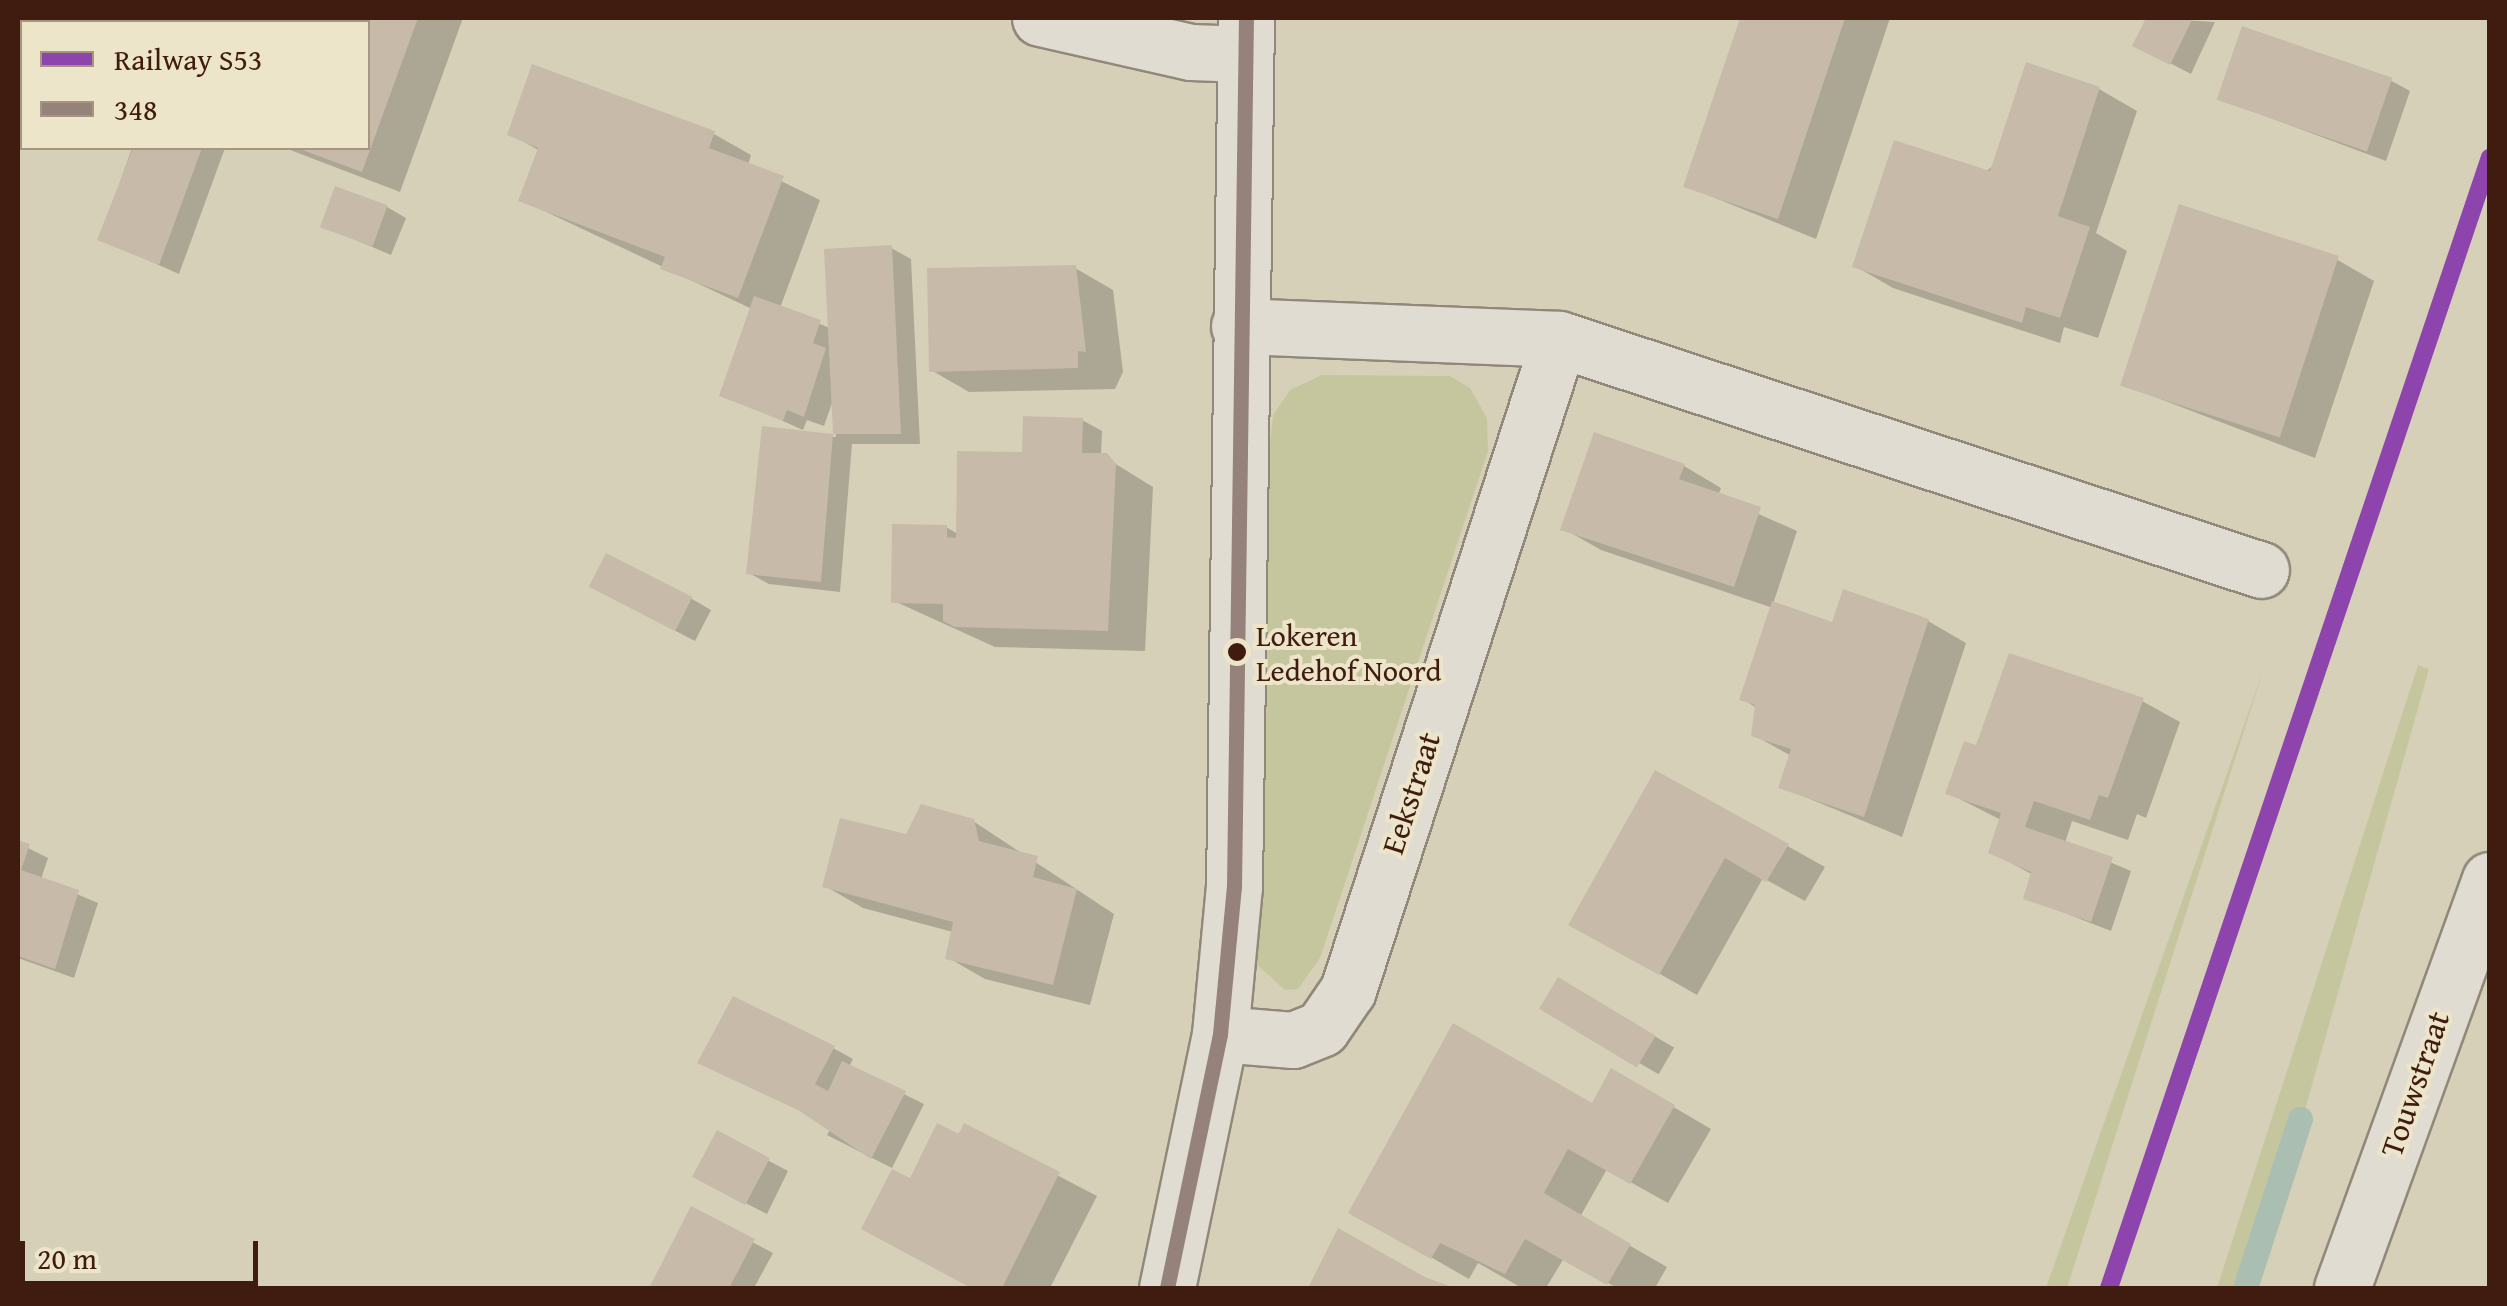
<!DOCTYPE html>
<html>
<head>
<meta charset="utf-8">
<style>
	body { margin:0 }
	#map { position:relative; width:2507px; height:1306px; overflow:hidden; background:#d7d0b9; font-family:"Gentium Book Plus",serif }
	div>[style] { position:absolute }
	.green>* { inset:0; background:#c5c69e }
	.shadow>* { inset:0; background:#0003; transform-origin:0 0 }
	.stream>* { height:25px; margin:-12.5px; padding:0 12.5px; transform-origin:12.5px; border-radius:12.5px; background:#aabfb2 }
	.building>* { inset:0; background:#c7baa8; transform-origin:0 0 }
	.roads { filter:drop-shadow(2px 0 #91887a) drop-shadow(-2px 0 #91887a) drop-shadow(0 2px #91887a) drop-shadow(0 -2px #91887a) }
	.minor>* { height:55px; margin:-27.5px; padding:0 27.5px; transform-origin:27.5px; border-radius:27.5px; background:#e0dcd1 }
	.tertiary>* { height:55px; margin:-27.5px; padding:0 27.5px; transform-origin:27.5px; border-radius:27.5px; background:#e0dcd1 }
	.bus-1>* { height:15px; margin:-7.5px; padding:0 7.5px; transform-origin:7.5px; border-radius:7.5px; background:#95827b }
	.rail-1>* { height:18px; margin:-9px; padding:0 9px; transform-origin:9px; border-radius:9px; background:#8e44ad }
	.dots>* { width:28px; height:28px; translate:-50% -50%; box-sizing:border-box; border:5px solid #ede5c9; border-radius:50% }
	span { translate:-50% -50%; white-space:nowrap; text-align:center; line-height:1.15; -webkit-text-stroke:8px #ede5c9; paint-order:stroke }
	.bus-label { font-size:30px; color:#3f1c0f }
	.left { translate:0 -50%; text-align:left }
	.street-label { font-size:32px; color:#3f1c0f }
	.frame { position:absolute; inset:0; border:20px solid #3f1c0f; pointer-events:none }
	.legend { position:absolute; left:20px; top:20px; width:350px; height:130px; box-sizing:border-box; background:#ede5c9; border:2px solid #a7957f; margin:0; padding:12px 18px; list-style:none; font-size:30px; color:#3f1c0f }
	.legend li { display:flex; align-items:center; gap:20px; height:50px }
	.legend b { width:50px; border:2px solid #a7957f }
	.scale { position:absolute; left:20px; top:1241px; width:238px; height:45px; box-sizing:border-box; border:5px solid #3f1c0f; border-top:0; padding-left:12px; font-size:30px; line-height:35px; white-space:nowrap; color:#3f1c0f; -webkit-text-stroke:8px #ede5c9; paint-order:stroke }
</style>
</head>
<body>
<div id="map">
	<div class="green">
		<i style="clip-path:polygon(1322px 375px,1450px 376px,1470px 388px,1487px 418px,1488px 451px,1320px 958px,1298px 989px,1285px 990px,1256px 964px,1270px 443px,1273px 415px,1290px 390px)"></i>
		<i style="clip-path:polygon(2418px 665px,2429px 669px,2255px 1288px,2217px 1288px)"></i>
		<i style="clip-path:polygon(2264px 668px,2067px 1288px,2046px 1288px)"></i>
	</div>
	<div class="shadow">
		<i style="clip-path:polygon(193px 18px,213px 18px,212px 22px)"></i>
		<i style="clip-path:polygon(265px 18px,463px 18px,400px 192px,285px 148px,368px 148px,368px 22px)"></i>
		<i style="clip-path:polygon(1742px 18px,1890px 18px,1816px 239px,1686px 186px)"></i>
		<i style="clip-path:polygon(2149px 18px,2215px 22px,2191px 74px,2135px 45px)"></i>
		<i style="clip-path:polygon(2390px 80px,2410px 91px,2386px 161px,2220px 99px)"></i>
		<i style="clip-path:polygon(2099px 89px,2137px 111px,2096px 233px,2127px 251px,2098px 338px,2064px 327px,2060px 343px,1893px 288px,1855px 266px)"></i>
		<i style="clip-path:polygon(510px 134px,714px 134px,751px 155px,748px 165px,820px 200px,780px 308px,830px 328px,891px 248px,911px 259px,920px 444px,852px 444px,840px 592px,769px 584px,749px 573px,764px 429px,836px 437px,834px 397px,824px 426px,807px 420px,803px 430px,722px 394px,752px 309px,521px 200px,540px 151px)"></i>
		<i style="clip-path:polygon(132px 148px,225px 148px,179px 274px,100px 239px)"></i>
		<i style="clip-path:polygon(387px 207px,406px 218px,391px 255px,323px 226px)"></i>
		<i style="clip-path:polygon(2336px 259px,2374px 281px,2315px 458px,2121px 384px)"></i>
		<i style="clip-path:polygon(1075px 268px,1113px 290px,1123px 372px,1115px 389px,969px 392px,931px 370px)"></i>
		<i style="clip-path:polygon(1082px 420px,1102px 431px,1101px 455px,1153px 487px,1145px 651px,995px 647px,894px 601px,946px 527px,958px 534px,1032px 454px)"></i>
		<i style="clip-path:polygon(1684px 466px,1721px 488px,1718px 496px,1797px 531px,1773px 604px,1833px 625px,1928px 621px,1966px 643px,1902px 837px,1781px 787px,1791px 756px,1754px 735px,1757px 708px,1742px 699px,1773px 608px,1601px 550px,1564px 529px)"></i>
		<i style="clip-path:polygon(610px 597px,692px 599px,711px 610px,695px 641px)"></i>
		<i style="clip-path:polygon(2142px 701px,2180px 722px,2146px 818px,2137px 814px,2128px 840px,2072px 821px,2065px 843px,2131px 871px,2111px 931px,2026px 898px,2033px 875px,1991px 852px,2001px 820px,1948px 793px,1978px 748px)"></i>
		<i style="clip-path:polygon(1656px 773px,1825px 867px,1805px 901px,1763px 878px,1697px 995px,1572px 924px)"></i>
		<i style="clip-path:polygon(973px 821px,1114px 914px,1090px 1005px,985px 979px,947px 957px,953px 932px,863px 908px,825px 886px,907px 837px)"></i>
		<i style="clip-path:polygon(18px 843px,48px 858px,41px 879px,98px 903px,74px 978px,18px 958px)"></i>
		<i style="left:1559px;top:981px;width:133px;height:31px;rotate:30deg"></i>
		<i style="clip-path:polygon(833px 1048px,853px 1059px,849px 1067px,924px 1104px,892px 1168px,827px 1135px,832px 1127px,820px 1120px,700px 1063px)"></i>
		<i style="clip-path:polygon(1612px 1071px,1711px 1129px,1668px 1203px,1607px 1169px,1580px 1217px,1667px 1267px,1655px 1288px,1617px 1288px,1564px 1258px,1546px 1288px,1522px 1288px,1478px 1263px,1469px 1279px,1352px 1212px,1593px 1106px)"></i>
		<i style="clip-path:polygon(965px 1127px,1097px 1196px,1050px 1288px,974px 1288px,902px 1250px,911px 1181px)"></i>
		<i style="clip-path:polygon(718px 1134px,788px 1171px,767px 1214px,716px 1188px)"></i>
		<i style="clip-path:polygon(692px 1210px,773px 1253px,754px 1288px,651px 1288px)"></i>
		<i style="clip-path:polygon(1339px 1232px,1441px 1288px,1311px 1288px)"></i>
	</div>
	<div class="stream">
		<i style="left:2245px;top:1288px;width:178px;rotate:-72deg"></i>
	</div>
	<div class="building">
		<i style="clip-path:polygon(263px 18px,418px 18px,362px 172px,297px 148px,368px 148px,368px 22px)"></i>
		<i style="clip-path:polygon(1740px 18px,1845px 18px,1778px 219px,1683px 187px)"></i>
		<i style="clip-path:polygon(2146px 18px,2193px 18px,2170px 65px,2132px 46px)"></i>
		<i style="left:2242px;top:26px;width:159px;height:78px;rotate:19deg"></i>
		<i style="clip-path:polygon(2026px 62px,2100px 87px,2058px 216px,2090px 227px,2060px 318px,2026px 307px,2022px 323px,1852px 267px,1894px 140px,1990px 171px)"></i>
		<i style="clip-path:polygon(532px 64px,715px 131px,709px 148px,784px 176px,738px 298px,660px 269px,665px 257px,518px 201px,538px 148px,507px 135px)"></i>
		<i style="clip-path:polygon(133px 148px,202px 148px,159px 265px,97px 240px)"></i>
		<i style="left:335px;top:186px;width:56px;height:44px;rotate:20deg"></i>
		<i style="left:2179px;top:204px;width:168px;height:191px;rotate:18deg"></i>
		<i style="clip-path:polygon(892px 245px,901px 434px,833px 434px,821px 582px,746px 574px,762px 426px,833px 434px,824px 249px)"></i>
		<i style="clip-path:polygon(1076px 265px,1086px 352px,1078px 351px,1078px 368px,929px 372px,927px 268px)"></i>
		<i style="clip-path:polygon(754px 296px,821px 320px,813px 343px,826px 348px,804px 417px,787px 410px,783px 421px,719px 396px)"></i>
		<i style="clip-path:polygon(1023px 416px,1083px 418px,1082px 453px,1107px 453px,1116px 464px,1108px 631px,955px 627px,943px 621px,943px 604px,891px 603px,892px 524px,947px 525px,947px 537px,956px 538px,957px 451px,1022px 452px)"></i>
		<i style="clip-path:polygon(1594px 432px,1685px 464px,1679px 479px,1761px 507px,1734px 587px,1560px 530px)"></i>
		<i style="left:606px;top:553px;width:97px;height:38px;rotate:27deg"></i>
		<i style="clip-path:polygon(1843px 589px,1929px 619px,1864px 817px,1778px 788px,1791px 749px,1751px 736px,1755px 705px,1739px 700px,1772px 601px,1832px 622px)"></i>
		<i style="clip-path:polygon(2009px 653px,2144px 698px,2108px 798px,2099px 795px,2090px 820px,2034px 801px,2025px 827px,2113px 857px,2091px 922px,2023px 899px,2031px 872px,1988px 853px,2001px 813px,1945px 794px,1964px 741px,1976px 745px)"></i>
		<i style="clip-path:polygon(1655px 770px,1789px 844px,1766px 882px,1725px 858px,1659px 975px,1568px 925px)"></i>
		<i style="clip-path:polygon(921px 804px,974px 819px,979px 841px,1038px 856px,1033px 877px,1077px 889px,1053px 985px,945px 959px,953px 922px,822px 887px,840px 818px,906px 834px)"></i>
		<i style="clip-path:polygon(18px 840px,30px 844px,21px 870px,79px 890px,55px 969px,18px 956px)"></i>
		<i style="left:1558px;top:977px;width:114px;height:37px;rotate:31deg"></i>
		<i style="clip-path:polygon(733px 996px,835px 1046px,815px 1084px,828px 1091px,842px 1061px,906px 1091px,871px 1159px,798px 1110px,697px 1063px)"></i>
		<i style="clip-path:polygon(1453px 1023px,1592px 1103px,1611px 1068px,1675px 1105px,1630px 1184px,1568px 1149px,1544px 1193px,1631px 1244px,1607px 1285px,1525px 1239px,1505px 1274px,1440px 1243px,1431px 1259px,1348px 1213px)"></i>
		<i style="clip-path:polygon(937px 1123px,959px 1134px,964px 1123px,1060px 1172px,1002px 1288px,971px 1288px,861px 1229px,892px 1169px,910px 1178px)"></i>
		<i style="left:717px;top:1130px;width:60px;height:53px;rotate:28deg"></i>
		<i style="clip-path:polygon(691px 1206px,755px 1239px,729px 1288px,649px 1288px)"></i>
		<i style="clip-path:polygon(1338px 1228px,1425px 1277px,1454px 1288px,1308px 1288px)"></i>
	</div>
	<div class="roads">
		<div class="minor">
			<i style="left:1040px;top:18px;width:155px;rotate:12.7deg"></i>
			<i style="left:1191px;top:52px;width:54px;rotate:2.1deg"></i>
			<i style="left:1239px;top:326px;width:320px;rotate:2.3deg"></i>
			<i style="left:1559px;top:339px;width:739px;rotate:18.21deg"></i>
			<i style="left:1220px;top:1034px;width:73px;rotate:4.7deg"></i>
			<i style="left:1293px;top:1040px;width:31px;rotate:-22deg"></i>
			<i style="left:1322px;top:1028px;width:46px;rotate:-55.6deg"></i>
			<i style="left:1348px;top:990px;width:684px;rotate:-72.04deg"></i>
			<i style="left:2342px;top:1288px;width:434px;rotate:-70.1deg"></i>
		</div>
		<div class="tertiary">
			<i style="left:1167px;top:1288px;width:259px;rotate:-78.2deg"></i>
			<i style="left:1220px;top:1034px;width:148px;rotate:-84.6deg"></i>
			<i style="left:1234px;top:887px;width:869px;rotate:-89.21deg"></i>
		</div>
	</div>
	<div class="bus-1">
		<i style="left:1167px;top:1288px;width:259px;rotate:-78.2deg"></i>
		<i style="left:1220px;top:1034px;width:148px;rotate:-84.6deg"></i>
		<i style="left:1234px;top:887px;width:869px;rotate:-89.21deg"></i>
	</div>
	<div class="rail-1">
		<i style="left:2109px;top:1288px;width:1193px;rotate:-71.38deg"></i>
	</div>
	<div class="dots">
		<i style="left:1237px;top:652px;background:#3f1c0f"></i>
	</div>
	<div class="bus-label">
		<span class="left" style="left:1256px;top:652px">Lokeren<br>Ledehof Noord</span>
	</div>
	<div class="street-label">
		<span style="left:1411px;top:793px;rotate:-72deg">Eekstraat</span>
		<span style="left:2415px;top:1084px;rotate:-71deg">Touwstraat</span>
	</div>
	<div class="frame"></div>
	<ul class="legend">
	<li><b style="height:12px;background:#8e44ad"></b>Railway S53</li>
	<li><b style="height:12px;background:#95827b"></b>348</li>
	</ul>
	<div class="scale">20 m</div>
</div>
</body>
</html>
